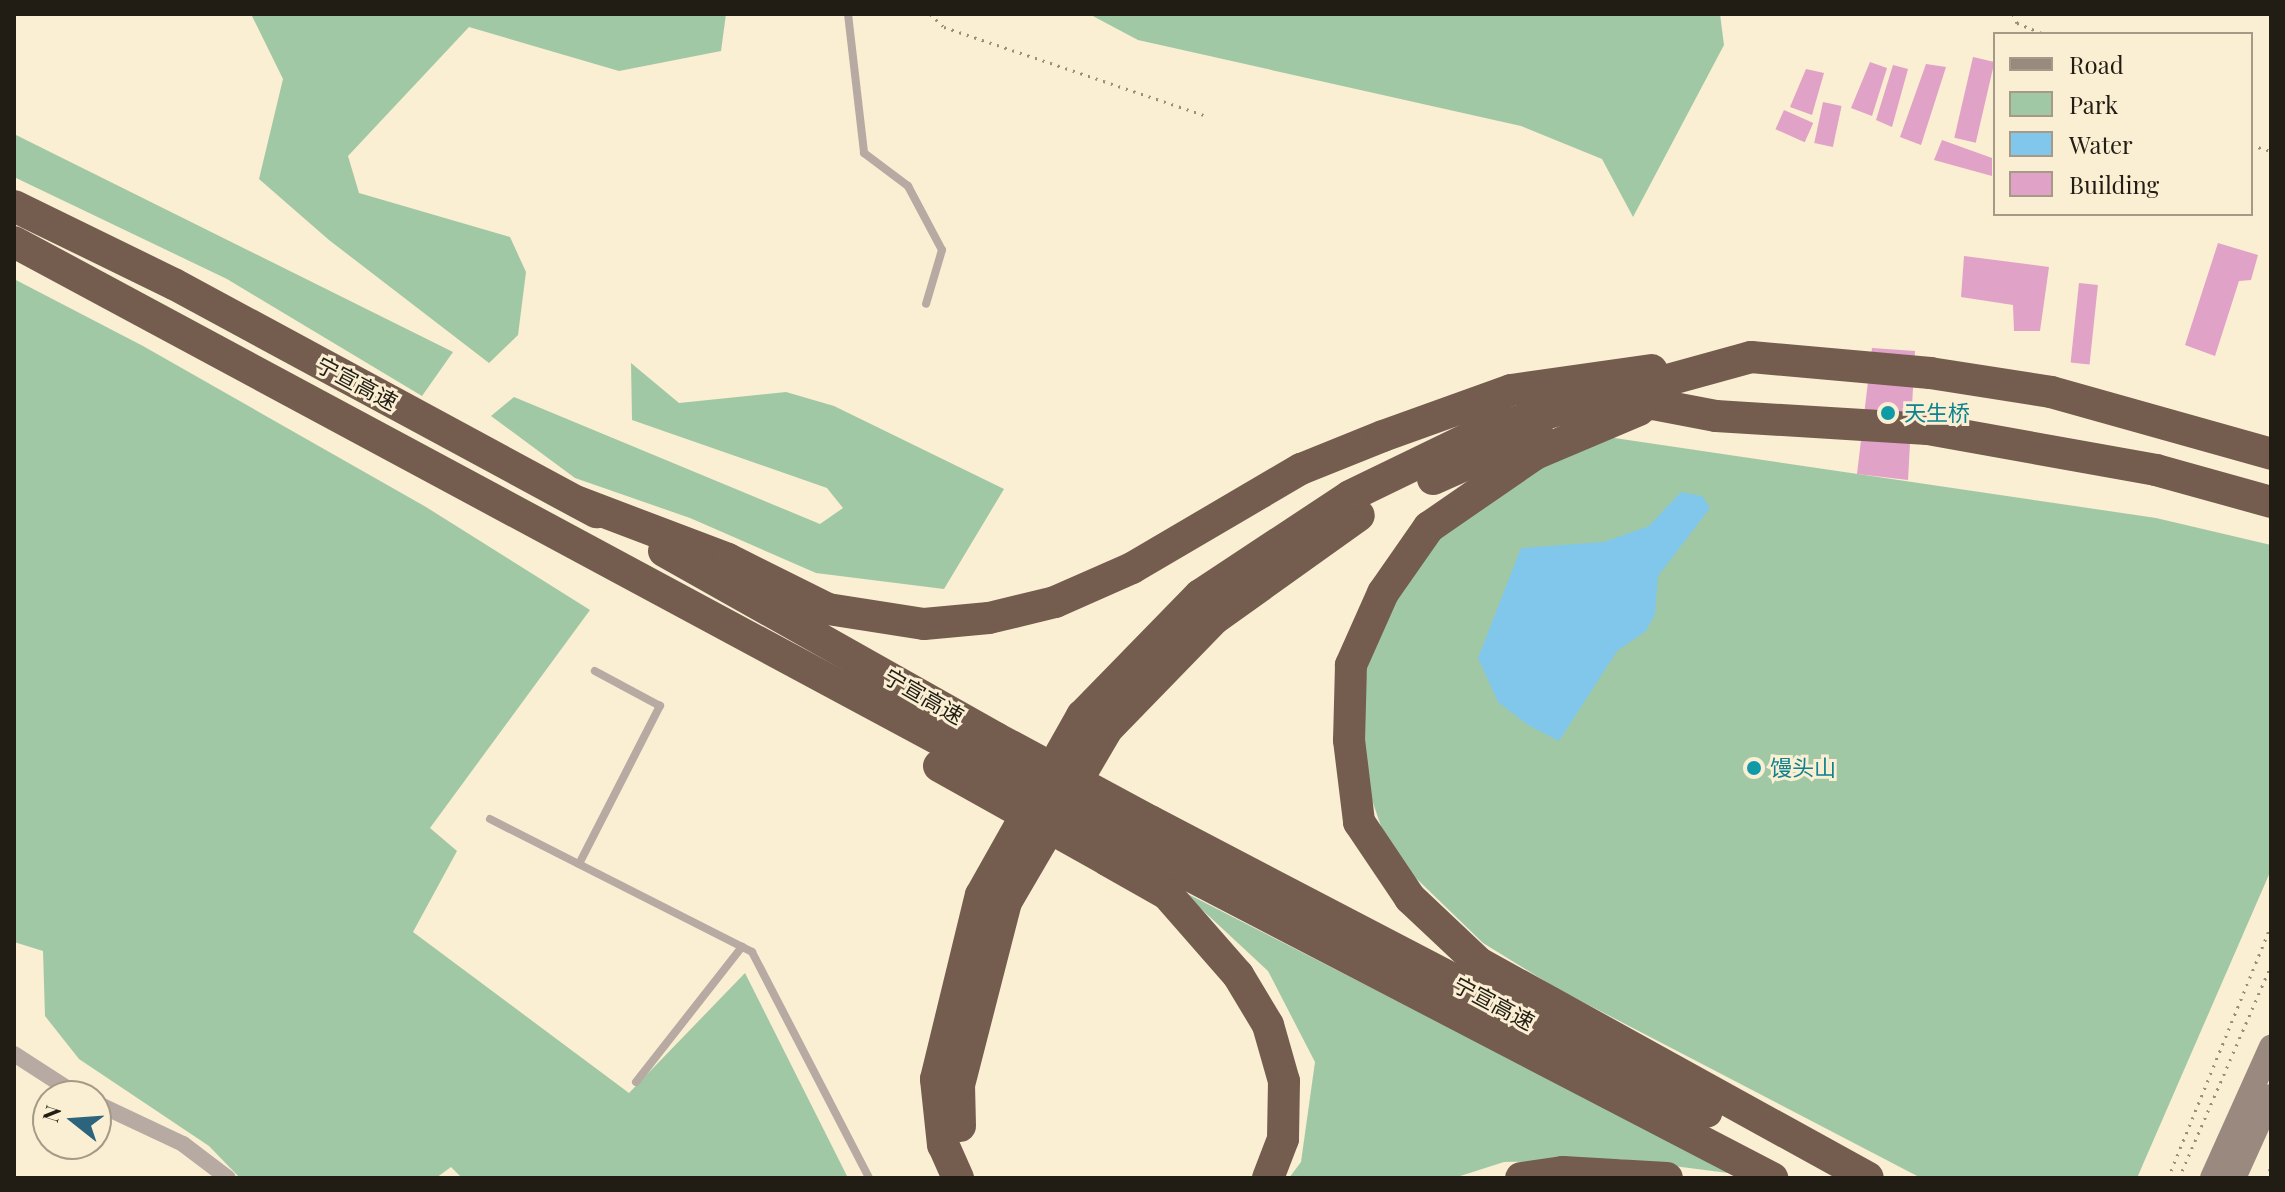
<!DOCTYPE html>
<html>
<head>
<meta charset="utf-8">
<style>
	body { margin:0 }
	#map { position:relative; width:2285px; height:1192px; overflow:hidden; background:#faeed3; font-family:"Playfair Display","Noto Sans SC",serif }
	div>[style] { position:absolute }
	.green>* { inset:0; background:#a1c8a5 }
	.water>* { inset:0; background:#81c7eb }
	.building>* { inset:0; background:#e0a2c6; transform-origin:0 0 }
	.path>* { height:3px; margin-top:-1.5px; transform-origin:0; background:repeating-linear-gradient(90deg,#978e7b 0 2px,transparent 0 8px) }
	.service>* { height:8px; margin:-4px; padding:0 4px; transform-origin:4px; border-radius:4px; background:#b6aaa3 }
	.minor>* { height:16px; margin:-8px; padding:0 8px; transform-origin:8px; border-radius:8px; background:#b6aaa3 }
	.secondary>* { height:24px; margin:-12px; padding:0 12px; transform-origin:12px; border-radius:12px; background:#9a897f }
	.motorway>* { height:32px; margin:-16px; padding:0 16px; transform-origin:16px; border-radius:16px; background:#745c4f }
	.motorway-bridge>* { height:32px; margin:-16px; padding:0 16px; transform-origin:16px; border-radius:16px; background:#745c4f }
	.dots>* { width:22px; height:22px; translate:-50% -50%; box-sizing:border-box; border:4px solid #faeed3; border-radius:50% }
	span { translate:-50% -50%; white-space:nowrap; text-align:center; line-height:1.15; -webkit-text-stroke:6px #faeed3; paint-order:stroke }
	.street-label { font-size:22px; color:#221d14 }
	.culture-label { font-size:22px; color:#0d838f }
	.left { translate:0 -50%; text-align:left }
	.frame { position:absolute; inset:0; border:16px solid #221d14; pointer-events:none }
	.legend { position:absolute; left:1993px; top:32px; width:260px; height:184px; box-sizing:border-box; background:#faeed3; border:2px solid #a49a87; margin:0; padding:10px 14px; list-style:none; font-size:24px; color:#221d14 }
	.legend li { display:flex; align-items:center; gap:16px; height:40px }
	.legend b { width:40px; border:2px solid #a49a87 }
	.north { position:absolute; left:32px; top:1080px; width:80px; height:80px; box-sizing:border-box; background:#faeed3; border:2px solid #a49a87; border-radius:50%; rotate:287deg; font-size:22px; font-weight:700; line-height:32px; text-align:center; color:#221d14 }
	.north::after { content:''; display:block; margin:auto; width:28px; height:36px; background:#2c637d; clip-path:polygon(50% 0,100% 100%,50% 72%,0 100%) }
</style>
</head>
<body>
<div id="map">
	<div class="green">
		<i style="clip-path:polygon(251px 14px,726px 14px,721px 51px,619px 71px,469px 27px,348px 156px,359px 193px,510px 237px,526px 272px,518px 335px,489px 363px,329px 240px,259px 179px,283px 79px)"></i>
		<i style="clip-path:polygon(1089px 14px,1720px 14px,1724px 45px,1633px 217px,1602px 159px,1521px 126px,1138px 40px)"></i>
		<i style="clip-path:polygon(14px 134px,453px 352px,422px 396px,227px 279px,14px 177px)"></i>
		<i style="clip-path:polygon(14px 279px,143px 346px,426px 507px,590px 610px,430px 828px,457px 851px,413px 932px,629px 1093px,745px 973px,848px 1178px,462px 1178px,451px 1167px,436px 1178px,240px 1178px,209px 1146px,79px 1059px,45px 1016px,43px 951px,14px 942px)"></i>
		<i style="clip-path:polygon(631px 363px,679px 403px,786px 392px,834px 406px,1004px 489px,944px 589px,816px 573px,690px 518px,575px 478px,491px 416px,514px 397px,820px 524px,843px 508px,827px 488px,632px 420px)"></i>
		<i style="clip-path:polygon(1601px 436px,2156px 518px,2271px 545px,2271px 870px,2137px 1178px,1921px 1178px,1556px 988px,1483px 943px,1390px 853px,1369px 791px,1360px 732px,1368px 659px,1394px 596px,1450px 524px,1521px 476px)"></i>
		<i style="clip-path:polygon(1182px 891px,1736px 1174px,1619px 1159px,1504px 1162px,1454px 1178px,1289px 1178px,1301px 1162px,1315px 1062px,1268px 971px)"></i>
	</div>
	<div class="water">
		<i style="clip-path:polygon(1681px 492px,1702px 496px,1710px 508px,1658px 576px,1655px 614px,1646px 631px,1617px 651px,1559px 741px,1528px 725px,1498px 702px,1478px 658px,1521px 548px,1604px 542px,1649px 526px)"></i>
	</div>
	<div class="building">
		<i style="left:1973px;top:57px;width:22px;height:83px;rotate:13deg"></i>
		<i style="clip-path:polygon(1870px 62px,1887px 68px,1872px 116px,1851px 108px)"></i>
		<i style="clip-path:polygon(1926px 64px,1946px 67px,1921px 145px,1900px 137px)"></i>
		<i style="clip-path:polygon(1893px 65px,1908px 69px,1892px 127px,1876px 120px)"></i>
		<i style="clip-path:polygon(1806px 69px,1824px 73px,1812px 115px,1790px 107px)"></i>
		<i style="left:1823px;top:102px;width:19px;height:42px;rotate:12deg"></i>
		<i style="left:1784px;top:110px;width:32px;height:21px;rotate:24deg"></i>
		<i style="clip-path:polygon(1942px 140px,1992px 158px,1992px 176px,1934px 160px)"></i>
		<i style="clip-path:polygon(2218px 243px,2258px 255px,2251px 280px,2239px 281px,2215px 356px,2185px 345px)"></i>
		<i style="clip-path:polygon(1964px 256px,2049px 267px,2040px 331px,2014px 331px,2013px 305px,1961px 297px)"></i>
		<i style="left:2079px;top:283px;width:19px;height:80px;rotate:6deg"></i>
		<i style="clip-path:polygon(1872px 348px,1915px 351px,1908px 480px,1857px 474px)"></i>
	</div>
	<div class="path">
		<i style="left:930px;top:14px;width:19px;rotate:43deg"></i>
		<i style="left:944px;top:27px;width:274px;rotate:18.7deg"></i>
		<i style="left:2013px;top:14px;width:10px;rotate:66deg"></i>
		<i style="left:2017px;top:23px;width:29px;rotate:22deg"></i>
		<i style="left:2251px;top:145px;width:21px;rotate:17deg"></i>
		<i style="left:2168px;top:1178px;width:272px;rotate:-67.8deg"></i>
		<i style="left:2179px;top:1178px;width:232px;rotate:-66.6deg"></i>
		<i style="left:2266px;top:1178px;width:12px;rotate:-66deg"></i>
	</div>
	<div class="service">
		<i style="left:848px;top:14px;width:140px;rotate:83.4deg"></i>
		<i style="left:864px;top:153px;width:55px;rotate:36.9deg"></i>
		<i style="left:908px;top:186px;width:72px;rotate:62deg"></i>
		<i style="left:942px;top:250px;width:56px;rotate:106.5deg"></i>
		<i style="left:490px;top:819px;width:294px;rotate:26.9deg"></i>
		<i style="left:752px;top:952px;width:254px;rotate:62.6deg"></i>
		<i style="left:579px;top:864px;width:178px;rotate:-62.9deg"></i>
		<i style="left:660px;top:706px;width:74px;rotate:-151.7deg"></i>
		<i style="left:636px;top:1082px;width:172px;rotate:-51.9deg"></i>
	</div>
	<div class="minor">
		<i style="left:14px;top:1054px;width:77px;rotate:32.9deg"></i>
		<i style="left:96px;top:1103px;width:96px;rotate:25.2deg"></i>
		<i style="left:183px;top:1144px;width:56px;rotate:37.1deg"></i>
	</div>
	<div class="secondary">
		<i style="left:2212px;top:1178px;width:144px;rotate:-65.8deg"></i>
		<i style="left:2234px;top:1178px;width:90px;rotate:-65.7deg"></i>
	</div>
	<div class="motorway">
		<i style="left:14px;top:206px;width:178px;rotate:26deg"></i>
		<i style="left:174px;top:284px;width:480px;rotate:28.4deg"></i>
		<i style="left:14px;top:242px;width:1098px;rotate:28.27deg"></i>
		<i style="left:1615px;top:410px;width:38px;rotate:-9deg"></i>
		<i style="left:1653px;top:404px;width:64px;rotate:10.8deg"></i>
		<i style="left:1716px;top:416px;width:212px;rotate:3.5deg"></i>
		<i style="left:1928px;top:429px;width:232px;rotate:10.2deg"></i>
		<i style="left:2156px;top:470px;width:119px;rotate:15.5deg"></i>
		<i style="left:1639px;top:410px;width:113px;rotate:157.1deg"></i>
		<i style="left:1535px;top:454px;width:129px;rotate:145.4deg"></i>
		<i style="left:1429px;top:527px;width:80px;rotate:124.9deg"></i>
		<i style="left:1383px;top:593px;width:79px;rotate:114deg"></i>
		<i style="left:1351px;top:665px;width:75px;rotate:91.5deg"></i>
		<i style="left:1349px;top:740px;width:83px;rotate:83deg"></i>
		<i style="left:1359px;top:822px;width:92px;rotate:56.1deg"></i>
		<i style="left:1410px;top:898px;width:95px;rotate:43.3deg"></i>
		<i style="left:1479px;top:963px;width:444px;rotate:28.9deg"></i>
		<i style="left:1433px;top:479px;width:114px;rotate:-23.9deg"></i>
		<i style="left:578px;top:502px;width:160px;rotate:20.8deg"></i>
		<i style="left:728px;top:559px;width:112px;rotate:26.6deg"></i>
		<i style="left:828px;top:609px;width:97px;rotate:8.9deg"></i>
		<i style="left:924px;top:624px;width:65px;rotate:-5.3deg"></i>
		<i style="left:989px;top:618px;width:68px;rotate:-13.6deg"></i>
		<i style="left:1055px;top:602px;width:84px;rotate:-23.8deg"></i>
		<i style="left:1132px;top:568px;width:196px;rotate:-30.4deg"></i>
		<i style="left:1301px;top:469px;width:88px;rotate:-21.9deg"></i>
		<i style="left:1383px;top:436px;width:136px;rotate:-19.8deg"></i>
		<i style="left:1511px;top:390px;width:142px;rotate:-8.1deg"></i>
		<i style="left:664px;top:551px;width:381px;rotate:29.4deg"></i>
		<i style="left:1150px;top:821px;width:628px;rotate:27.58deg"></i>
		<i style="left:1137px;top:848px;width:716px;rotate:27.46deg"></i>
		<i style="left:1107px;top:860px;width:69px;rotate:29.5deg"></i>
		<i style="left:1167px;top:894px;width:108px;rotate:48.8deg"></i>
		<i style="left:1238px;top:975px;width:58px;rotate:59deg"></i>
		<i style="left:1268px;top:1025px;width:58px;rotate:74.1deg"></i>
		<i style="left:1284px;top:1081px;width:58px;rotate:91deg"></i>
		<i style="left:1283px;top:1139px;width:42px;rotate:111deg"></i>
		<i style="left:960px;top:1126px;width:41px;rotate:-91.4deg"></i>
		<i style="left:959px;top:1085px;width:189px;rotate:-75.6deg"></i>
		<i style="left:1006px;top:902px;width:200px;rotate:-59.7deg"></i>
		<i style="left:1107px;top:729px;width:153px;rotate:-45.8deg"></i>
		<i style="left:1214px;top:619px;width:178px;rotate:-35.6deg"></i>
		<i style="left:958px;top:1178px;width:36px;rotate:-114deg"></i>
		<i style="left:943px;top:1145px;width:66px;rotate:-96.1deg"></i>
		<i style="left:936px;top:1079px;width:189px;rotate:-76.3deg"></i>
		<i style="left:981px;top:895px;width:206px;rotate:-60.6deg"></i>
		<i style="left:1082px;top:716px;width:169px;rotate:-45.7deg"></i>
		<i style="left:1200px;top:595px;width:180px;rotate:-33.4deg"></i>
		<i style="left:1350px;top:496px;width:151px;rotate:-25.9deg"></i>
		<i style="left:1486px;top:430px;width:275px;rotate:-15.4deg"></i>
		<i style="left:1751px;top:357px;width:180px;rotate:5.1deg"></i>
		<i style="left:1930px;top:373px;width:122px;rotate:8.9deg"></i>
		<i style="left:2051px;top:392px;width:229px;rotate:15.7deg"></i>
		<i style="left:1521px;top:1178px;width:42px;rotate:-8.1deg"></i>
		<i style="left:1563px;top:1172px;width:104px;rotate:3.3deg"></i>
	</div>
	<div class="motorway-bridge">
		<i style="left:996px;top:738px;width:175px;rotate:28.3deg"></i>
		<i style="left:981px;top:762px;width:178px;rotate:28.9deg"></i>
		<i style="left:939px;top:766px;width:193px;rotate:29.2deg"></i>
	</div>
	<div class="dots">
		<i style="left:1888px;top:413px;background:#0f9aa8"></i>
		<i style="left:1754px;top:768px;background:#0f9aa8"></i>
	</div>
	<div class="street-label">
		<span style="left:357px;top:383px;rotate:28deg">宁宣高速</span>
		<span style="left:924px;top:696px;rotate:30deg">宁宣高速</span>
		<span style="left:1494px;top:1003px;rotate:28deg">宁宣高速</span>
	</div>
	<div class="culture-label">
		<span class="left" style="left:1904px;top:413px">天生桥</span>
		<span class="left" style="left:1770px;top:768px">馒头山</span>
	</div>
	<div class="frame"></div>
	<ul class="legend">
	<li><b style="height:10px;background:#9a897f"></b>Road</li>
	<li><b style="height:22px;background:#a1c8a5"></b>Park</li>
	<li><b style="height:22px;background:#81c7eb"></b>Water</li>
	<li><b style="height:22px;background:#e0a2c6"></b>Building</li>
	</ul>
	<div class="north">N</div>
</div>
</body>
</html>
